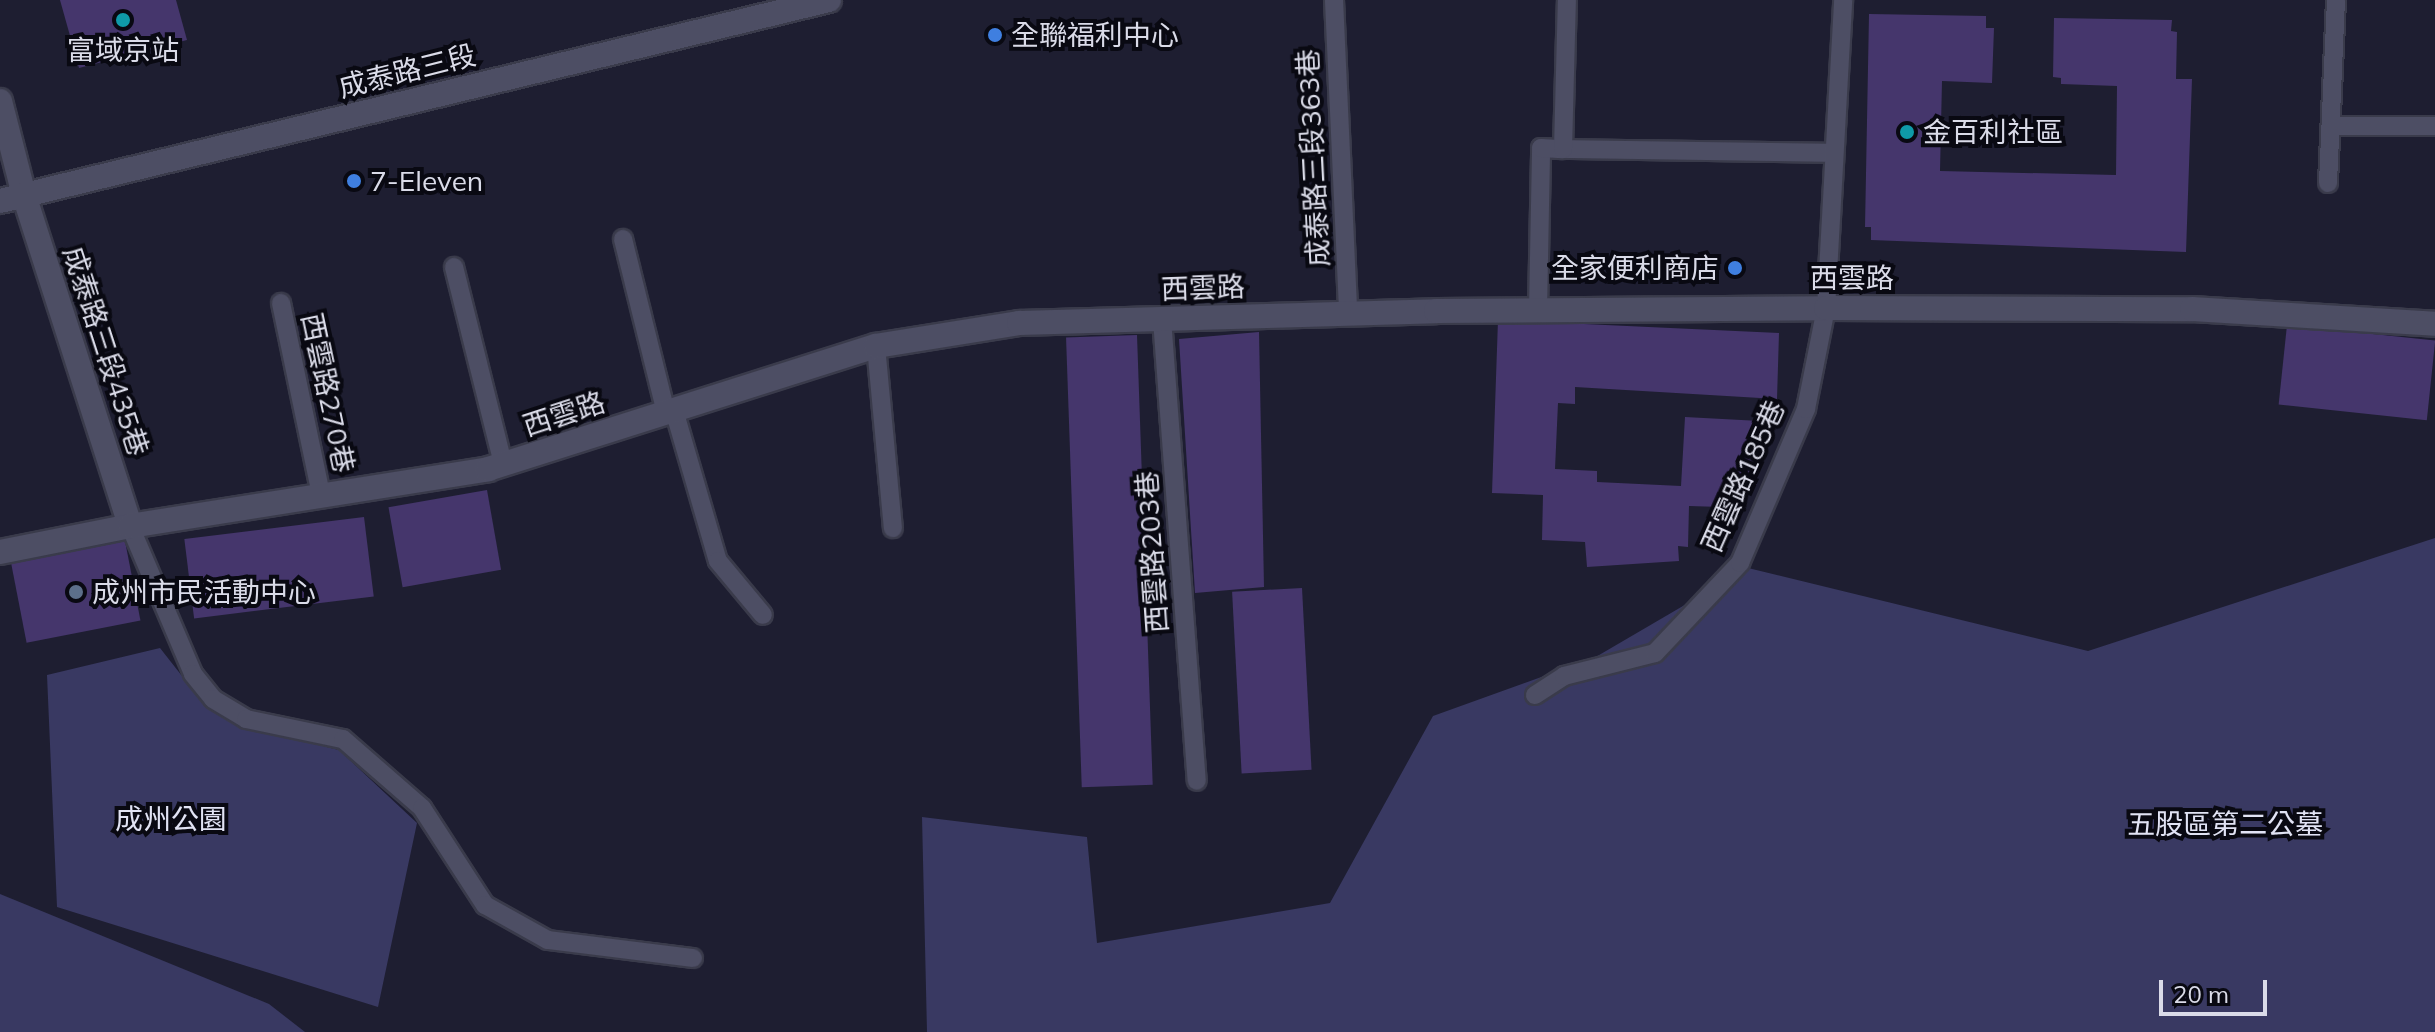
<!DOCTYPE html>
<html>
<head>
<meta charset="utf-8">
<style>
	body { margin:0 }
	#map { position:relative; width:2435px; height:1032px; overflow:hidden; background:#1e1e31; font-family:Mulish,"Noto Sans TC",sans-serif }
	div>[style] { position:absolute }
	.green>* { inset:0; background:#393962 }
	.building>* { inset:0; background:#45366c; transform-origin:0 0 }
	.roads { filter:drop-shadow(2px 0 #3a3b4b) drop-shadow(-2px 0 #3a3b4b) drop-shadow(0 2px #3a3b4b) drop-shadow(0 -2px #3a3b4b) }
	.service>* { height:18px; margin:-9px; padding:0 9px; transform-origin:9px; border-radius:9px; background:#4d4e64 }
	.minor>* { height:24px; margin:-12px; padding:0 12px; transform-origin:12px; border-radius:12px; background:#4d4e64 }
	.secondary>* { height:24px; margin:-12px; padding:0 12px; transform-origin:12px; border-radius:12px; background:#4d4e64 }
	.dots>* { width:22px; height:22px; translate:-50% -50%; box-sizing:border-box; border:4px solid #090912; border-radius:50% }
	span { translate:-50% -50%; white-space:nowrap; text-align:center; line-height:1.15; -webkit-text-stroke:8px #090912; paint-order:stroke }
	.poi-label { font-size:28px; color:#dadbe8 }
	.left { translate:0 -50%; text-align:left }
	.right { translate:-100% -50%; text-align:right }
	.street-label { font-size:28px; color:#dadbe8 }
	.park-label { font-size:28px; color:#e1e3f4 }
	.scale { position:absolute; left:2159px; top:980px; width:108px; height:36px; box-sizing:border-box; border:4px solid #dadbe8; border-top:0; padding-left:10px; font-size:24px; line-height:28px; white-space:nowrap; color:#dadbe8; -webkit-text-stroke:6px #090912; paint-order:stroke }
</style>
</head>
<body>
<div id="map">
	<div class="green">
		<i style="clip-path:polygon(2435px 538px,2435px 1032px,927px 1032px,922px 817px,1087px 837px,1097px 943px,1330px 903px,1433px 716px,1594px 658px,1748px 568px,2088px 651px)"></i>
		<i style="clip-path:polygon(160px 648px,204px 704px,246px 727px,339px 750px,417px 823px,378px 1007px,57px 907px,47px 675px)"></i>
		<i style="clip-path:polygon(0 894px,269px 1004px,305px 1032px,0 1032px)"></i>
	</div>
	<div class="building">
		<i style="clip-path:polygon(60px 0,176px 0,187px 40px,79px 68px)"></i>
		<i style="clip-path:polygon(1869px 14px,1986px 16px,1986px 28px,1994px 28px,1992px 83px,1942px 81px,1940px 171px,2116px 175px,2117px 86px,2061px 84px,2061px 78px,2053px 77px,2054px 18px,2172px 20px,2171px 31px,2177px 32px,2176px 79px,2192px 79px,2186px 252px,1871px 240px,1871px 227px,1865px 227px)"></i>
		<i style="clip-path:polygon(1498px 320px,1779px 333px,1777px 399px,1575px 387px,1575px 404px,1558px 403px,1555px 469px,1597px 471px,1597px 482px,1681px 486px,1685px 417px,1760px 421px,1757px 485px,1722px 484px,1721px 507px,1689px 506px,1688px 547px,1678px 546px,1679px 561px,1587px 567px,1585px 542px,1542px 540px,1543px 495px,1492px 493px)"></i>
		<i style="left:2287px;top:325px;width:149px;height:80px;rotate:6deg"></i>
		<i style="clip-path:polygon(1259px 332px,1264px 587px,1195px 593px,1179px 339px)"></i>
		<i style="left:1137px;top:335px;width:450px;height:71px;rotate:88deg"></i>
		<i style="left:487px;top:490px;width:81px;height:100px;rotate:80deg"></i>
		<i style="left:364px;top:517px;width:80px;height:181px;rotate:83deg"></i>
		<i style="left:125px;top:541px;width:81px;height:116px;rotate:79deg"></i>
		<i style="left:1302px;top:588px;width:182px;height:70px;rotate:87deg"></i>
	</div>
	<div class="roads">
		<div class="service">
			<i style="left:1334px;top:0;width:314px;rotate:87.4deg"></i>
			<i style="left:2331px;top:126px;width:104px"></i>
			<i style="left:1563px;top:149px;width:271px;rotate:0.8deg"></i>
			<i style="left:2328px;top:183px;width:183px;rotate:-87.5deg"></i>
			<i style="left:623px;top:239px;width:179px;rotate:76.1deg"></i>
			<i style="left:454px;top:267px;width:203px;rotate:76deg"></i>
			<i style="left:281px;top:303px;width:196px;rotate:78.2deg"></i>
			<i style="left:1538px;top:310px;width:162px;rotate:-88.9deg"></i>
			<i style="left:1541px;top:148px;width:22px;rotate:3deg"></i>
			<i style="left:1563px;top:149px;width:149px;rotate:-88.5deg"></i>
			<i style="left:1162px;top:319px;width:463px;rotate:85.7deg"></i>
			<i style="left:876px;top:346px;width:183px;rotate:84.7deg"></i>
			<i style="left:674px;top:410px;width:157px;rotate:73.8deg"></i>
			<i style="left:718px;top:561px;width:70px;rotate:50.2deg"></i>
			<i style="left:130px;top:526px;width:161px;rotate:66.9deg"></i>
			<i style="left:193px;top:674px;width:32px;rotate:51deg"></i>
			<i style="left:213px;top:699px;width:39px;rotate:31deg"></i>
			<i style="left:246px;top:719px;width:99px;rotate:11.7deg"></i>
			<i style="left:343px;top:739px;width:105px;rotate:41.1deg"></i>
			<i style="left:422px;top:808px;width:116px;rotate:57deg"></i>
			<i style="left:485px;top:905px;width:72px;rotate:29.1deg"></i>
			<i style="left:548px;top:940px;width:146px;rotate:7.1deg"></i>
			<i style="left:1535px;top:695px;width:35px;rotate:-33deg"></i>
			<i style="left:1564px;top:676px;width:94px;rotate:-14.2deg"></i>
			<i style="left:1655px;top:653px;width:124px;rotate:-46.6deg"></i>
			<i style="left:1740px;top:563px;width:168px;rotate:-66.8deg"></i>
			<i style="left:1806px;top:409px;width:103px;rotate:-78.8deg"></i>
			<i style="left:1826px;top:308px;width:308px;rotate:-86.8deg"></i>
		</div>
		<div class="minor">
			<i style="left:0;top:101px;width:97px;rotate:75.7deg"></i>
			<i style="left:24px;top:195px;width:348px;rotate:72.2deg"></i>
			<i style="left:0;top:552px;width:133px;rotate:-11.3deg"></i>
			<i style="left:130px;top:526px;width:363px;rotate:-9deg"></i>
			<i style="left:488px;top:469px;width:407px;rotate:-17.6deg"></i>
			<i style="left:876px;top:346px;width:145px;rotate:-9.1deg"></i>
			<i style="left:1019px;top:323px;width:417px;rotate:-1.6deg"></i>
			<i style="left:1436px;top:311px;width:390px;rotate:-0.4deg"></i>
			<i style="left:1826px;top:308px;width:366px;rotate:0.2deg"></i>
			<i style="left:2192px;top:309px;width:243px;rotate:3.5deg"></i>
		</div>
		<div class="secondary">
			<i style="left:0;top:201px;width:853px;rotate:-13.63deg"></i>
		</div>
	</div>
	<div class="dots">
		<i style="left:123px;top:20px;background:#0f9aa8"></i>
		<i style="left:995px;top:35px;background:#3f7fe0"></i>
		<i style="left:1907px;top:132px;background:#0f9aa8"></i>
		<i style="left:354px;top:181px;background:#3f7fe0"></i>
		<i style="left:1735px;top:268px;background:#3f7fe0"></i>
		<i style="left:76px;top:592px;background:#5c6f8a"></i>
	</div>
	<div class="poi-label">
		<span class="left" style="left:1011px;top:35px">全聯福利中心</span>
		<span style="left:123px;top:50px">富域京站</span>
		<span class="left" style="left:1923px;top:132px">金百利社區</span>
		<span class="left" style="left:370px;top:181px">7-Eleven</span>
		<span class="right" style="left:1719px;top:268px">全家便利商店</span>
		<span class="left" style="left:92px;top:592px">成州市民活動中心</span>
	</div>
	<div class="street-label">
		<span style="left:407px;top:71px;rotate:-14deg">成泰路三段</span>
		<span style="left:1313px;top:158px;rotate:-93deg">成泰路三段363巷</span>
		<span style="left:1852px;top:278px">西雲路</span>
		<span style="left:1203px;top:288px;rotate:-2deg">西雲路</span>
		<span style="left:106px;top:351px;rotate:72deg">成泰路三段435巷</span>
		<span style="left:328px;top:393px;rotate:78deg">西雲路270巷</span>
		<span style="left:564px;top:414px;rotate:-18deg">西雲路</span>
		<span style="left:1743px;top:476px;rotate:-66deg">西雲路185巷</span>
		<span style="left:1152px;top:552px;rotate:-94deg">西雲路203巷</span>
	</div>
	<div class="park-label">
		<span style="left:171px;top:819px">成州公園</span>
		<span style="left:2225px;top:824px">五股區第二公墓</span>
	</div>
	<div class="scale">20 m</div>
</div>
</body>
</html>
